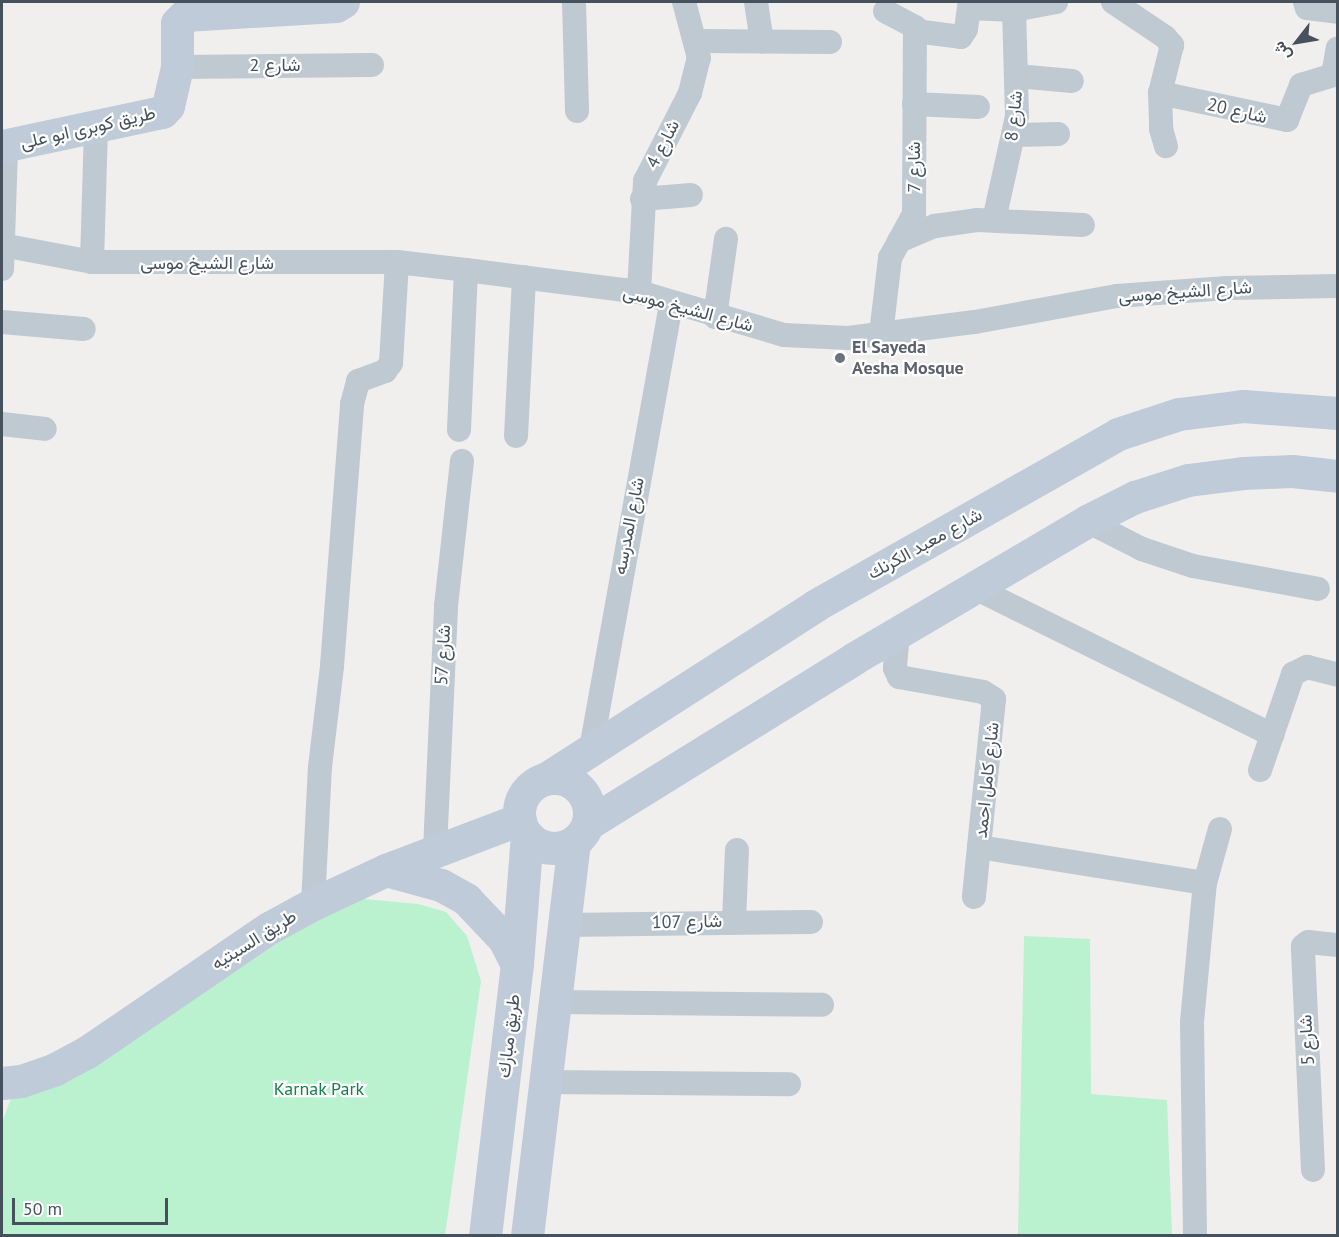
<!DOCTYPE html>
<html>
<head>
<meta charset="utf-8">
<style>
	body { margin:0 }
	#map { position:relative; width:1339px; height:1237px; overflow:hidden; background:#f1eeee; font-family:"PT Sans",Vazirmatn,sans-serif }
	div>[style] { position:absolute }
	.green>* { inset:0; background:#baf1cf }
	.street>* { height:24px; margin:-12px; padding:0 12px; transform-origin:12px; border-radius:12px; background:#bec9d1 }
	.secondary>* { height:33px; margin:-16.5px; padding:0 16.5px; transform-origin:16.5px; border-radius:16.5px; background:#bfcbd8 }
	.secondary>.ring { margin:-16.5px; padding:0; box-sizing:content-box; background:none; border:33px solid #bfcbd8; border-radius:50% }
	.dots>* { width:16px; height:16px; translate:-50% -50%; box-sizing:border-box; border:3px solid #fff; border-radius:50% }
	span { translate:-50% -50%; white-space:nowrap; text-align:center; line-height:1.15; -webkit-text-stroke:4.5px #fff; paint-order:stroke }
	.street-label { font-size:18px; color:#45515c }
	.worship-label { font-size:18px; color:#5b616d; font-weight:700 }
	.left { translate:0 -50%; text-align:left }
	.park-label { font-size:18px; color:#12824a }
	.frame { position:absolute; inset:0; border:3px solid #45515c; pointer-events:none }
	.north { position:absolute; left:1267px; top:12px; width:60px; height:60px; -webkit-text-stroke:4px #fff; paint-order:stroke; rotate:239deg; font-size:16px; font-weight:700; line-height:24px; text-align:center; color:#45515c }
	.north::after { content:''; display:block; margin:auto; width:21px; height:27px; background:#45515c; clip-path:polygon(50% 0,100% 100%,50% 72%,0 100%) }
	.scale { position:absolute; left:12px; top:1198px; width:156px; height:27px; box-sizing:border-box; border:3px solid #45515c; border-top:0; padding-left:8px; font-size:18px; line-height:21px; white-space:nowrap; color:#45515c; -webkit-text-stroke:4px #fff; paint-order:stroke }
</style>
</head>
<body>
<div id="map">
	<div class="green">
		<i style="clip-path:polygon(364px 899px,418px 904px,446px 912px,467px 936px,481px 981px,445px 1235px,2px 1234px,2px 1122px,12px 1096px,116px 1050px,322px 914px)"></i>
		<i style="clip-path:polygon(1024px 936px,1090px 939px,1091px 1094px,1167px 1100px,1172px 1235px,1018px 1235px)"></i>
	</div>
	<div class="street">
		<i style="left:574px;top:2px;width:109px;rotate:88.4deg"></i>
		<i style="left:756px;top:2px;width:40px;rotate:81.5deg"></i>
		<i style="left:1113px;top:2px;width:63px;rotate:33.9deg"></i>
		<i style="left:1165px;top:37px;width:11px;rotate:49deg"></i>
		<i style="left:1172px;top:45px;width:49px;rotate:104deg"></i>
		<i style="left:1160px;top:93px;width:36px;rotate:88deg"></i>
		<i style="left:1161px;top:129px;width:18px;rotate:74deg"></i>
		<i style="left:1305px;top:2px;width:6px;rotate:72deg"></i>
		<i style="left:1307px;top:8px;width:31px;rotate:7deg"></i>
		<i style="left:969px;top:8px;width:45px;rotate:2.5deg"></i>
		<i style="left:1014px;top:10px;width:43px;rotate:-10.8deg"></i>
		<i style="left:915px;top:31px;width:46px;rotate:7.4deg"></i>
		<i style="left:961px;top:37px;width:9px;rotate:-58deg"></i>
		<i style="left:966px;top:29px;width:27px;rotate:-82deg"></i>
		<i style="left:696px;top:41px;width:134px;rotate:0.4deg"></i>
		<i style="left:177px;top:67px;width:195px;rotate:-0.6deg"></i>
		<i style="left:1017px;top:76px;width:55px;rotate:5.2deg"></i>
		<i style="left:1160px;top:93px;width:130px;rotate:12deg"></i>
		<i style="left:1287px;top:120px;width:38px;rotate:-68deg"></i>
		<i style="left:1301px;top:85px;width:34px;rotate:-17deg"></i>
		<i style="left:1333px;top:75px;width:27px;rotate:-80deg"></i>
		<i style="left:914px;top:104px;width:64px;rotate:2.7deg"></i>
		<i style="left:1014px;top:135px;width:44px;rotate:-1.3deg"></i>
		<i style="left:642px;top:199px;width:49px;rotate:-4.7deg"></i>
		<i style="left:994px;top:220px;width:107px;rotate:-77.5deg"></i>
		<i style="left:1017px;top:116px;width:106px;rotate:-91.6deg"></i>
		<i style="left:899px;top:241px;width:39px;rotate:-23deg"></i>
		<i style="left:935px;top:226px;width:42px;rotate:-8.1deg"></i>
		<i style="left:977px;top:220px;width:106px;rotate:2.7deg"></i>
		<i style="left:2px;top:245px;width:92px;rotate:10.7deg"></i>
		<i style="left:92px;top:262px;width:305px"></i>
		<i style="left:397px;top:262px;width:69px;rotate:6.6deg"></i>
		<i style="left:466px;top:270px;width:174px;rotate:7.2deg"></i>
		<i style="left:639px;top:292px;width:151px;rotate:16.5deg"></i>
		<i style="left:784px;top:335px;width:64px;rotate:2.7deg"></i>
		<i style="left:848px;top:338px;width:128px;rotate:-7.2deg"></i>
		<i style="left:975px;top:322px;width:144px;rotate:-10.4deg"></i>
		<i style="left:1117px;top:296px;width:110px;rotate:-4.2deg"></i>
		<i style="left:1227px;top:288px;width:111px;rotate:-1deg"></i>
		<i style="left:92px;top:262px;width:137px;rotate:-88.3deg"></i>
		<i style="left:2px;top:269px;width:123px;rotate:-88.1deg"></i>
		<i style="left:639px;top:292px;width:111px;rotate:-86.9deg"></i>
		<i style="left:645px;top:181px;width:99px;rotate:-62.9deg"></i>
		<i style="left:690px;top:93px;width:36px;rotate:-76deg"></i>
		<i style="left:699px;top:58px;width:58px;rotate:-105deg"></i>
		<i style="left:715px;top:317px;width:79px;rotate:-82deg"></i>
		<i style="left:2px;top:322px;width:82px;rotate:4.9deg"></i>
		<i style="left:881px;top:334px;width:77px;rotate:-83.2deg"></i>
		<i style="left:890px;top:258px;width:50px;rotate:-61.4deg"></i>
		<i style="left:914px;top:214px;width:187px;rotate:-89.7deg"></i>
		<i style="left:915px;top:27px;width:34px;rotate:-152deg"></i>
		<i style="left:2px;top:424px;width:43px;rotate:6.6deg"></i>
		<i style="left:459px;top:430px;width:160px;rotate:-87.5deg"></i>
		<i style="left:516px;top:436px;width:159px;rotate:-87.1deg"></i>
		<i style="left:1087px;top:521px;width:62px;rotate:27deg"></i>
		<i style="left:1142px;top:549px;width:54px;rotate:18.4deg"></i>
		<i style="left:1193px;top:566px;width:127px;rotate:10.4deg"></i>
		<i style="left:973px;top:587px;width:334px;rotate:26.3deg"></i>
		<i style="left:898px;top:632px;width:36px;rotate:95deg"></i>
		<i style="left:895px;top:668px;width:10px;rotate:66deg"></i>
		<i style="left:899px;top:677px;width:85px;rotate:10.1deg"></i>
		<i style="left:983px;top:692px;width:13px;rotate:32deg"></i>
		<i style="left:994px;top:699px;width:199px;rotate:95.8deg"></i>
		<i style="left:591px;top:749px;width:453px;rotate:-79.8deg"></i>
		<i style="left:1260px;top:770px;width:102px;rotate:-71deg"></i>
		<i style="left:1293px;top:674px;width:16px;rotate:-27deg"></i>
		<i style="left:1307px;top:667px;width:32px;rotate:14deg"></i>
		<i style="left:979px;top:847px;width:229px;rotate:9.1deg"></i>
		<i style="left:1205px;top:883px;width:56px;rotate:-74.5deg"></i>
		<i style="left:435px;top:850px;width:244px;rotate:-87.4deg"></i>
		<i style="left:446px;top:606px;width:146px;rotate:-83.7deg"></i>
		<i style="left:313px;top:904px;width:137px;rotate:-87.1deg"></i>
		<i style="left:320px;top:767px;width:102px;rotate:-83.2deg"></i>
		<i style="left:332px;top:666px;width:263px;rotate:-85.6deg"></i>
		<i style="left:352px;top:404px;width:24px;rotate:-75deg"></i>
		<i style="left:358px;top:381px;width:29px;rotate:-20deg"></i>
		<i style="left:385px;top:371px;width:10px;rotate:-53deg"></i>
		<i style="left:391px;top:363px;width:101px;rotate:-86.6deg"></i>
		<i style="left:734px;top:921px;width:71px;rotate:-87.6deg"></i>
		<i style="left:564px;top:925px;width:247px;rotate:-0.7deg"></i>
		<i style="left:555px;top:1002px;width:267px;rotate:0.6deg"></i>
		<i style="left:545px;top:1082px;width:244px;rotate:0.5deg"></i>
		<i style="left:1313px;top:1170px;width:224px;rotate:-92.6deg"></i>
		<i style="left:1303px;top:946px;width:6px;rotate:-39deg"></i>
		<i style="left:1308px;top:942px;width:30px;rotate:6deg"></i>
		<i style="left:1195px;top:1236px;width:214px;rotate:-90.8deg"></i>
		<i style="left:1192px;top:1022px;width:140px;rotate:-84.7deg"></i>
	</div>
	<div class="secondary">
		<i style="left:2px;top:146px;width:164px;rotate:-12deg"></i>
		<i style="left:162px;top:112px;width:8px;rotate:-45deg"></i>
		<i style="left:168px;top:106px;width:40px;rotate:-77deg"></i>
		<i style="left:177px;top:67px;width:44px;rotate:-90deg"></i>
		<i style="left:177px;top:23px;width:11px;rotate:-45deg"></i>
		<i style="left:185px;top:15px;width:151px;rotate:-3.4deg"></i>
		<i style="left:336px;top:6px;width:8px;rotate:-30deg"></i>
		<i class="ring" style="left:519px;top:778px;width:37px;height:37px"></i>
		<i style="left:547px;top:778px;width:320px;rotate:-32.7deg"></i>
		<i style="left:816px;top:605px;width:347px;rotate:-29.5deg"></i>
		<i style="left:1118px;top:434px;width:64px;rotate:-18.2deg"></i>
		<i style="left:1179px;top:414px;width:64px;rotate:-7.1deg"></i>
		<i style="left:1243px;top:406px;width:95px;rotate:4.2deg"></i>
		<i style="left:589px;top:823px;width:311px;rotate:-31.8deg"></i>
		<i style="left:853px;top:659px;width:272px;rotate:-30.5deg"></i>
		<i style="left:1087px;top:521px;width:54px;rotate:-26.6deg"></i>
		<i style="left:1135px;top:497px;width:56px;rotate:-17.8deg"></i>
		<i style="left:1188px;top:480px;width:55px;rotate:-7.3deg"></i>
		<i style="left:1243px;top:473px;width:49px;rotate:-2.3deg"></i>
		<i style="left:1292px;top:471px;width:46px;rotate:6.2deg"></i>
		<i style="left:386px;top:870px;width:57px;rotate:15.3deg"></i>
		<i style="left:441px;top:885px;width:29px;rotate:29deg"></i>
		<i style="left:466px;top:899px;width:55px;rotate:46.5deg"></i>
		<i style="left:504px;top:939px;width:28px;rotate:63deg"></i>
		<i style="left:2px;top:1083px;width:19px;rotate:-6deg"></i>
		<i style="left:21px;top:1081px;width:36px;rotate:-19deg"></i>
		<i style="left:55px;top:1069px;width:36px;rotate:-28deg"></i>
		<i style="left:87px;top:1052px;width:220px;rotate:-34.3deg"></i>
		<i style="left:269px;top:928px;width:50px;rotate:-28.6deg"></i>
		<i style="left:313px;top:904px;width:81px;rotate:-25deg"></i>
		<i style="left:386px;top:870px;width:143px;rotate:-20.8deg"></i>
		<i style="left:485px;top:1236px;width:274px;rotate:-83.3deg"></i>
		<i style="left:517px;top:964px;width:129px;rotate:-85.6deg"></i>
		<i style="left:527px;top:1236px;width:396px;rotate:-83.2deg"></i>
	</div>
	<div class="dots">
		<i style="left:840px;top:358px;background:#6b7280"></i>
	</div>
	<div class="street-label">
		<span style="left:275px;top:65px">شارع 2</span>
		<span style="left:1237px;top:111px;rotate:13deg">شارع 20</span>
		<span style="left:1014px;top:116px;rotate:-84deg">شارع 8</span>
		<span style="left:88px;top:128px;rotate:-13deg">طريق كوبرى ابو على</span>
		<span style="left:663px;top:144px;rotate:-63deg">شارع 4</span>
		<span style="left:914px;top:167px;rotate:-90deg">شارع 7</span>
		<span style="left:207px;top:263px">شارع الشيخ موسى</span>
		<span style="left:1185px;top:292px;rotate:-4deg">شارع الشيخ موسى</span>
		<span style="left:688px;top:309px;rotate:15deg">شارع الشيخ موسى</span>
		<span style="left:629px;top:526px;rotate:-79deg">شارع المدرسه</span>
		<span style="left:925px;top:544px;rotate:-29deg">شارع معبد الكرنك</span>
		<span style="left:443px;top:655px;rotate:-87deg">شارع 57</span>
		<span style="left:987px;top:780px;rotate:-84deg">شارع كامل احمد</span>
		<span style="left:687px;top:922px;rotate:-1deg">شارع 107</span>
		<span style="left:254px;top:940px;rotate:-32deg">طريق السبتيه</span>
		<span style="left:509px;top:1036px;rotate:-83deg">طريق مبارك</span>
		<span style="left:1307px;top:1040px;rotate:-93deg">شارع 5</span>
	</div>
	<div class="worship-label">
		<span class="left" style="left:852px;top:358px">El Sayeda<br>A'esha Mosque</span>
	</div>
	<div class="park-label">
		<span style="left:319px;top:1089px">Karnak Park</span>
	</div>
	<div class="frame"></div>
	<div class="north">ش</div>
	<div class="scale">50 m</div>
</div>
</body>
</html>
